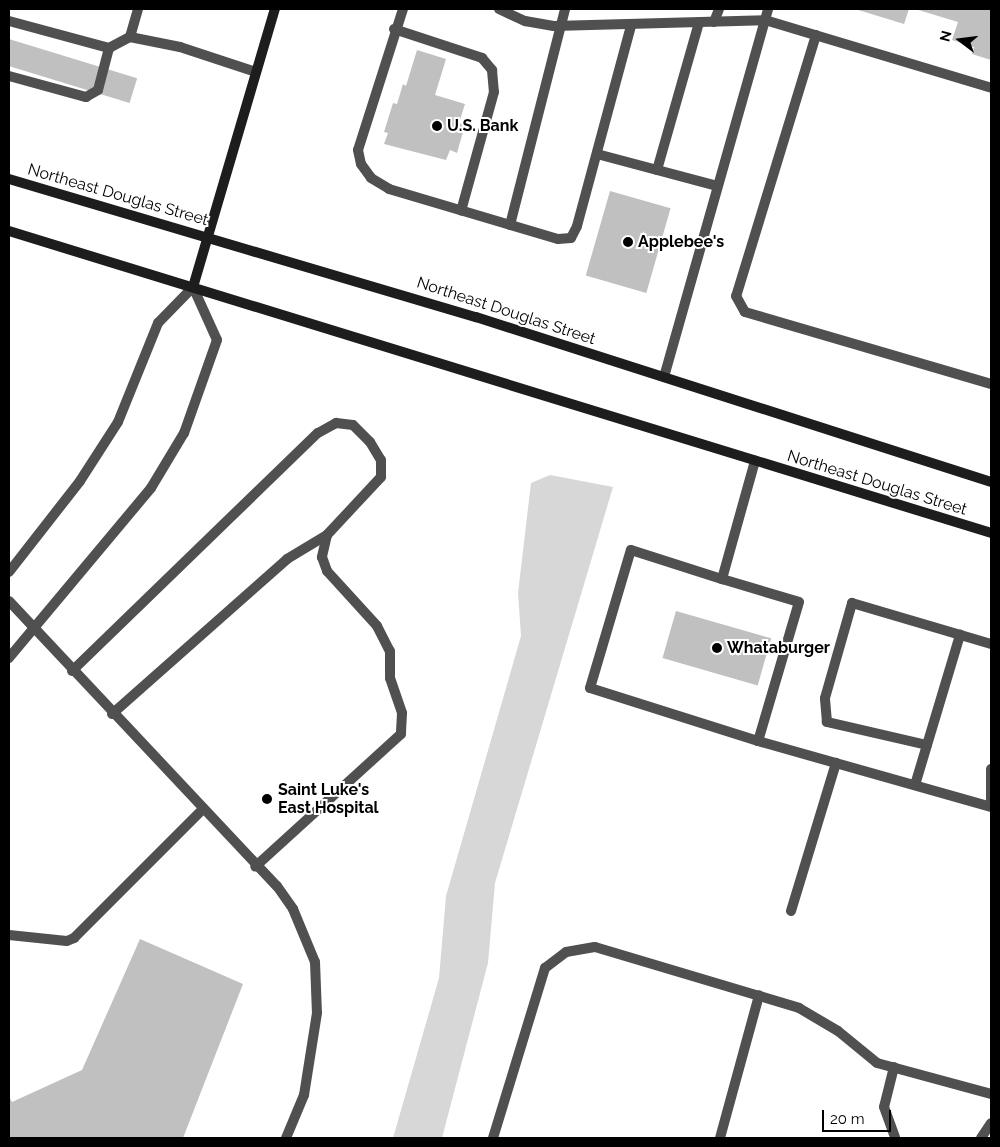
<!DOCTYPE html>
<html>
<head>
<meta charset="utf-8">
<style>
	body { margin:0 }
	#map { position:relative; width:1000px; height:1147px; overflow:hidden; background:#fff; font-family:Raleway,sans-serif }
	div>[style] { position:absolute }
	.green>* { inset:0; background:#d7d7d7 }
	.building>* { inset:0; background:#c0c0c0; transform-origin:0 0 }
	.lane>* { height:10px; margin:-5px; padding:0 5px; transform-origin:5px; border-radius:5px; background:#505050 }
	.street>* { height:10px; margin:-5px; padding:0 5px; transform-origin:5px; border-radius:5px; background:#505050 }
	.secondary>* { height:10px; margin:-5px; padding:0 5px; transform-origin:5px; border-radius:5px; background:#1d1d1d }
	.dots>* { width:14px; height:14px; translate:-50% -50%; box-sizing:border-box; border:2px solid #fff; border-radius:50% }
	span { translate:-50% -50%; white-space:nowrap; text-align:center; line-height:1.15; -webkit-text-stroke:4px #fff; paint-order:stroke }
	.poi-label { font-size:16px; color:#000; font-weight:700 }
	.left { translate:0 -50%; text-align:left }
	.street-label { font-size:16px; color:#000 }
	.frame { position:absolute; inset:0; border:10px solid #000; pointer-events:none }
	.north { position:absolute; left:935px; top:15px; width:50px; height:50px; -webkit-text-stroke:4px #fff; paint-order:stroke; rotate:285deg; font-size:14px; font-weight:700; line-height:20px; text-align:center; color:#000 }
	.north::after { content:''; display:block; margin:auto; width:18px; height:22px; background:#000; clip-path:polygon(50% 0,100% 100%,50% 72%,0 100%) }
	.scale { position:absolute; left:822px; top:1110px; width:69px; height:22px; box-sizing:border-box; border:2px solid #000; border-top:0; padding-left:6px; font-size:15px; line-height:18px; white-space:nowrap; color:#000; -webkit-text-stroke:4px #fff; paint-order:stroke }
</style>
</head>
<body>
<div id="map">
	<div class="green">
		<i style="clip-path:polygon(550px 475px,613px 487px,495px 883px,488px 963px,442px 1138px,393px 1138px,439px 978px,446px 896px,521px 636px,518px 593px,531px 483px)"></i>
	</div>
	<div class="building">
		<i style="clip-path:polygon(855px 9px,909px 9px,904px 24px)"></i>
		<i style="clip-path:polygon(915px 9px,991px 9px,991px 60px,972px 54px,974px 47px,952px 40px,958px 22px)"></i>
		<i style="left:9px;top:39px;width:134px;height:26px;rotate:17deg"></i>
		<i style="clip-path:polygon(417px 50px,446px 59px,435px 95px,465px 104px,459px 123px,465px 125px,457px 153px,450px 150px,446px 160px,384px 144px,388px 133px,384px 132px,393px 103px,397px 104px,403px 84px,406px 86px)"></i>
		<i style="left:610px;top:191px;width:63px;height:88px;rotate:16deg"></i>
		<i style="left:676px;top:611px;width:99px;height:49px;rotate:16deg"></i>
		<i style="clip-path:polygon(140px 939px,243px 984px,183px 1138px,9px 1138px,9px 1096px,12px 1102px,82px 1070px)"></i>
	</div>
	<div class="lane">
		<i style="left:403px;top:9px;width:148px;rotate:107.7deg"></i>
		<i style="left:358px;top:150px;width:14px;rotate:78deg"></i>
		<i style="left:361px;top:164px;width:17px;rotate:54deg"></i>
		<i style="left:371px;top:178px;width:21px;rotate:31deg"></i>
		<i style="left:389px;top:189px;width:176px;rotate:16.5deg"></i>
		<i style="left:558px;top:239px;width:13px;rotate:-4deg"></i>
		<i style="left:571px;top:238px;width:13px;rotate:-63deg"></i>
		<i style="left:577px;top:226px;width:207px;rotate:-74.9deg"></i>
		<i style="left:499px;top:9px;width:29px;rotate:25deg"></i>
		<i style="left:525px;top:21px;width:29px;rotate:10deg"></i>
		<i style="left:554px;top:26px;width:211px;rotate:-1.6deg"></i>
		<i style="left:765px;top:20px;width:236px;rotate:16.7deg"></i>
		<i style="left:9px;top:21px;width:104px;rotate:15.1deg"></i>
		<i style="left:109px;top:48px;width:24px;rotate:-28deg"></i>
		<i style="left:130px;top:37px;width:51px;rotate:11.3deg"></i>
		<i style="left:180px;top:47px;width:80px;rotate:18.2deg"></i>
		<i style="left:714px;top:22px;width:14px;rotate:-69deg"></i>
		<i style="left:394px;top:29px;width:93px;rotate:18.2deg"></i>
		<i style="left:482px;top:58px;width:16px;rotate:50deg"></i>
		<i style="left:492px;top:70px;width:22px;rotate:85deg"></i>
		<i style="left:494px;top:92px;width:123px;rotate:105.5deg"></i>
		<i style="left:816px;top:35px;width:273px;rotate:107deg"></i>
		<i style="left:736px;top:296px;width:18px;rotate:61deg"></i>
		<i style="left:745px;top:312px;width:256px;rotate:16.3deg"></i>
		<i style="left:130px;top:37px;width:29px;rotate:-74deg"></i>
		<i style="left:9px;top:76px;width:80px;rotate:15.3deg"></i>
		<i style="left:86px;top:97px;width:14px;rotate:-30deg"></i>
		<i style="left:98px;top:90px;width:43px;rotate:-75.3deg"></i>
		<i style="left:597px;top:154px;width:124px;rotate:14.9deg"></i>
		<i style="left:657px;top:170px;width:153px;rotate:-74.1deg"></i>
		<i style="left:510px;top:225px;width:223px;rotate:-75.7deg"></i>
		<i style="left:664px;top:377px;width:382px;rotate:-74.2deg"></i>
		<i style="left:722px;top:579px;width:80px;rotate:16.6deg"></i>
		<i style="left:799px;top:602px;width:145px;rotate:106.4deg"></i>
		<i style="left:758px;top:741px;width:176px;rotate:-162.5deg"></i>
		<i style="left:590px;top:688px;width:144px;rotate:-73.5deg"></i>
		<i style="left:631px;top:550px;width:96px;rotate:17.7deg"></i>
		<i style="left:722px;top:579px;width:123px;rotate:-74.4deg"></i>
		<i style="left:9px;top:601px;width:391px;rotate:46.8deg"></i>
		<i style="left:277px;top:886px;width:28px;rotate:55deg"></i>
		<i style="left:293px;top:909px;width:57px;rotate:67.5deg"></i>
		<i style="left:315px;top:962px;width:51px;rotate:87.8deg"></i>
		<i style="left:317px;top:1013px;width:83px;rotate:99deg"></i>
		<i style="left:304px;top:1095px;width:47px;rotate:112.7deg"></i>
		<i style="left:72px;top:671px;width:342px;rotate:-44.1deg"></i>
		<i style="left:318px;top:433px;width:21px;rotate:-29deg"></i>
		<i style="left:336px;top:423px;width:17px;rotate:7deg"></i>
		<i style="left:353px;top:425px;width:24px;rotate:45deg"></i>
		<i style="left:370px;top:442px;width:21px;rotate:59deg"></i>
		<i style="left:381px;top:460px;width:17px;rotate:90deg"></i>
		<i style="left:381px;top:477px;width:79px;rotate:133deg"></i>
		<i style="left:327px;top:535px;width:23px;rotate:103deg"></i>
		<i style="left:322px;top:557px;width:15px;rotate:70deg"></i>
		<i style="left:327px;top:571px;width:74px;rotate:47.7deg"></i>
		<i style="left:377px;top:626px;width:28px;rotate:63deg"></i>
		<i style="left:390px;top:651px;width:27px;rotate:90deg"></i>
		<i style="left:390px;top:678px;width:37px;rotate:71deg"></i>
		<i style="left:402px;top:713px;width:21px;rotate:93deg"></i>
		<i style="left:401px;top:734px;width:197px;rotate:137.7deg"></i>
		<i style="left:112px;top:714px;width:234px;rotate:-41.5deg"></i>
		<i style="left:287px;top:559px;width:47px;rotate:-31deg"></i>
		<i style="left:758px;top:741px;width:242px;rotate:15.8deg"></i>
		<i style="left:927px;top:745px;width:103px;rotate:-167deg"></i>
		<i style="left:827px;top:722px;width:24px;rotate:-95deg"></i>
		<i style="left:825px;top:698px;width:99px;rotate:-74.1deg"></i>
		<i style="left:852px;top:603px;width:145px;rotate:16.4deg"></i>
		<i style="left:991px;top:769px;width:33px;rotate:90deg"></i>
		<i style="left:915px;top:785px;width:157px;rotate:-73.3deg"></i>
		<i style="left:791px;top:911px;width:155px;rotate:-73.1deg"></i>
		<i style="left:9px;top:935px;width:58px;rotate:5.9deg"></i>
		<i style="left:67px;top:941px;width:8px;rotate:-23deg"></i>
		<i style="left:74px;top:938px;width:181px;rotate:-45deg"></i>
		<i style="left:894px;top:1067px;width:41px;rotate:104deg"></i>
		<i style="left:884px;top:1107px;width:33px;rotate:70deg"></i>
		<i style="left:493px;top:1138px;width:178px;rotate:-73deg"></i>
		<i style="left:545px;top:968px;width:26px;rotate:-37deg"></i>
		<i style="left:566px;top:952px;width:29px;rotate:-10deg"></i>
		<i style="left:595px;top:947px;width:213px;rotate:16.6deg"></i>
		<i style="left:799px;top:1008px;width:45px;rotate:30.5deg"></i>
		<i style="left:838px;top:1031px;width:50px;rotate:39.4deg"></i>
		<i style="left:877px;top:1063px;width:118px;rotate:15.2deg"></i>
		<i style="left:720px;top:1138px;width:148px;rotate:-74.7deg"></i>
		<i style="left:981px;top:1138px;width:18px;rotate:-56deg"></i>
	</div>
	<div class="street">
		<i style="left:9px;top:572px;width:115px;rotate:-52deg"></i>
		<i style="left:80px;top:481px;width:70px;rotate:-57.2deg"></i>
		<i style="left:118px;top:422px;width:107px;rotate:-68deg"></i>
		<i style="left:158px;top:323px;width:50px;rotate:-45.8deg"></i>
		<i style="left:193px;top:287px;width:58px;rotate:65.6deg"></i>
		<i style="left:217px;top:340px;width:99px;rotate:109.5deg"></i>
		<i style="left:184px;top:433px;width:64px;rotate:121deg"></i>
		<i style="left:151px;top:488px;width:222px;rotate:129.9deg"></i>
	</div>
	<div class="secondary">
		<i style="left:9px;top:179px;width:487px;rotate:16.5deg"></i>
		<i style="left:476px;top:317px;width:541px;rotate:17.76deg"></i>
		<i style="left:9px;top:231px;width:1027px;rotate:17.09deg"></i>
		<i style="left:193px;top:287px;width:290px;rotate:-73.6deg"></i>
	</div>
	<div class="dots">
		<i style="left:437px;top:126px;background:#000"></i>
		<i style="left:628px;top:242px;background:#000"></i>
		<i style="left:717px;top:648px;background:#000"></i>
		<i style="left:267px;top:799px;background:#000"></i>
	</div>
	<div class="poi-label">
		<span class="left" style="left:447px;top:126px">U.S. Bank</span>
		<span class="left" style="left:638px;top:242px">Applebee's</span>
		<span class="left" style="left:727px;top:648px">Whataburger</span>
		<span class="left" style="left:278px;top:799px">Saint Luke's<br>East Hospital</span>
	</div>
	<div class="street-label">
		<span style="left:118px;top:195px;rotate:16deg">Northeast Douglas Street</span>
		<span style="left:506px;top:311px;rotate:18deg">Northeast Douglas Street</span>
		<span style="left:877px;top:483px;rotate:17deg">Northeast Douglas Street</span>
	</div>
	<div class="frame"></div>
	<div class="north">N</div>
	<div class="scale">20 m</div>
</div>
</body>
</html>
